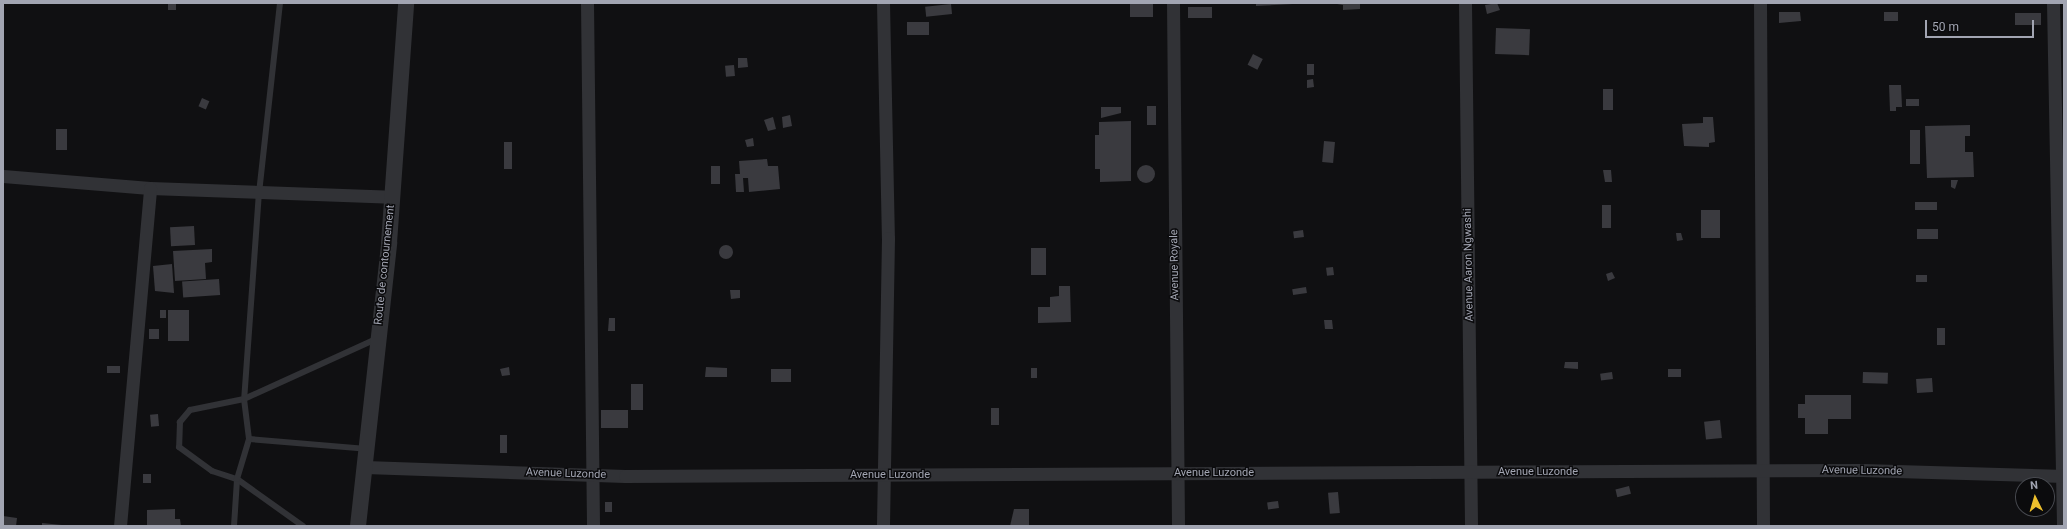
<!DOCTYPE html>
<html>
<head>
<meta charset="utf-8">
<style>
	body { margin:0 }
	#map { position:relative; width:2067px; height:529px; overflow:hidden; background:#101012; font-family:Roboto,sans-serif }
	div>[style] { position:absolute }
	.building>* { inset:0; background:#3a3a3f; transform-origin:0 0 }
	.round { border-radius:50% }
	.service>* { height:6px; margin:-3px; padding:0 3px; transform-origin:3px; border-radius:3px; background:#313236 }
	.minor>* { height:13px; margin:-6.5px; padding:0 6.5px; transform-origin:6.5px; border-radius:6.5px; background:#313236 }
	.tertiary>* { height:16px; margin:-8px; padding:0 8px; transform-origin:8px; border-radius:8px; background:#313236 }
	span { translate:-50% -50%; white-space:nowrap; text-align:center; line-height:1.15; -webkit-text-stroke:3px #0b0b0d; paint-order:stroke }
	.street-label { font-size:11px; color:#a2a5b2 }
	.frame { position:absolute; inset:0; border:4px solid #a2a5b2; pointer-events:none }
	.north { position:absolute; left:2015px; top:477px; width:40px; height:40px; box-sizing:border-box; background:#0b0b0d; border:1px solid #47494f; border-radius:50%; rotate:355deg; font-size:11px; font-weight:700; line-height:16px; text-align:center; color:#a2a5b2 }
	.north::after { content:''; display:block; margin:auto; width:14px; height:18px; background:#edbf2d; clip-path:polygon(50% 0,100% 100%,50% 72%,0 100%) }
	.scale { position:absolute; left:1925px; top:20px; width:109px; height:18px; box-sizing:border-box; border:2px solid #a2a5b2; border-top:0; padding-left:5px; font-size:12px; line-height:14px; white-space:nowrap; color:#a2a5b2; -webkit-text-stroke:3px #0b0b0d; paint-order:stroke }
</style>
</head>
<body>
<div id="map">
	<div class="building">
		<i style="left:168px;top:3px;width:8px;height:7px"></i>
		<i style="left:1130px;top:3px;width:23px;height:14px"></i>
		<i style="clip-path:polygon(1256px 3px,1293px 3px,1293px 4px,1256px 6px)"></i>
		<i style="clip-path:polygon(1331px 3px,1360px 3px,1360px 9px,1343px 10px,1343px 5px)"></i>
		<i style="clip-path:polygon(1497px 3px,1500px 10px,1487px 14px,1485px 5px)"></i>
		<i style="left:951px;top:4px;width:10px;height:26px;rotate:84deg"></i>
		<i style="left:1212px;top:7px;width:11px;height:24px;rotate:90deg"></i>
		<i style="clip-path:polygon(1779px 12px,1800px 12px,1801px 21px,1779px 23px)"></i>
		<i style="left:1898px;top:12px;width:9px;height:14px;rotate:90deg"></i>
		<i style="left:2041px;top:13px;width:12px;height:26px;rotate:90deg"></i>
		<i style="left:929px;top:22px;width:13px;height:22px;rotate:90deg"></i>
		<i style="left:1496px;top:28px;width:34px;height:26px;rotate:2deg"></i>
		<i style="left:1253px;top:54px;width:11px;height:12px;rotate:27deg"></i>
		<i style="clip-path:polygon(738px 58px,747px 58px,748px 67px,738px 68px)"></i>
		<i style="left:1307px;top:64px;width:7px;height:11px"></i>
		<i style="left:734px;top:65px;width:11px;height:9px;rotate:85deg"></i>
		<i style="clip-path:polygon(1313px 79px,1314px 87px,1307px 88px,1307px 80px)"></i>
		<i style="clip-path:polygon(1889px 85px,1901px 85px,1902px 107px,1896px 107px,1896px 111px,1890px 111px)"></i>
		<i style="left:1603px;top:89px;width:10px;height:21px"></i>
		<i style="left:202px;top:98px;width:8px;height:9px;rotate:23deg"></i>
		<i style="left:1919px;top:99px;width:7px;height:13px;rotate:90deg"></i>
		<i style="left:1147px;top:106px;width:9px;height:19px"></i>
		<i style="clip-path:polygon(1101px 107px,1121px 107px,1121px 113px,1101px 118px)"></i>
		<i style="clip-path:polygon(790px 115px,792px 126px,783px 128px,782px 117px)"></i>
		<i style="clip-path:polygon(773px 117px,776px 129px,768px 131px,764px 120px)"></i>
		<i style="clip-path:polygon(1703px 117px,1713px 117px,1715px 142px,1709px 143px,1709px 147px,1684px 146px,1682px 124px,1703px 123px)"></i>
		<i style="clip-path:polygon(1131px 121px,1131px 181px,1100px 182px,1100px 169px,1095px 169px,1095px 135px,1099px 135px,1099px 122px)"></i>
		<i style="clip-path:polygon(1970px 125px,1970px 136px,1965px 136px,1965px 152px,1973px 152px,1974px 177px,1927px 178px,1925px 126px)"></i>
		<i style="left:56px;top:129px;width:11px;height:21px"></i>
		<i style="left:1920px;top:130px;width:34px;height:10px;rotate:90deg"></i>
		<i style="clip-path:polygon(753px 138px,754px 146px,747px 147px,745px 140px)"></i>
		<i style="left:1324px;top:141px;width:11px;height:21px;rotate:5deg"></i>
		<i style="left:504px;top:142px;width:8px;height:27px"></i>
		<i style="clip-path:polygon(767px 159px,768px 166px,778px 166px,780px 189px,749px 192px,748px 178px,743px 178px,744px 192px,736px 192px,735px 174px,740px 174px,739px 161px)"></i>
		<i class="round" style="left:1137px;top:165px;width:18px;height:18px"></i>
		<i style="left:711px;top:166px;width:9px;height:18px"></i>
		<i style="clip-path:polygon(1603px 170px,1611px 170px,1612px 182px,1605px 182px)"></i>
		<i style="clip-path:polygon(1951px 180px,1958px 180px,1955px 189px,1951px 187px)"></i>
		<i style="left:1915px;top:202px;width:22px;height:8px"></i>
		<i style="left:1602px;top:205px;width:9px;height:23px"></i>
		<i style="left:1701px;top:210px;width:19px;height:28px"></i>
		<i style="left:194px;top:226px;width:19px;height:24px;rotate:87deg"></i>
		<i style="left:1917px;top:229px;width:21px;height:10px"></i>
		<i style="left:1303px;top:230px;width:7px;height:10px;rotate:82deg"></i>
		<i style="clip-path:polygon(1676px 233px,1681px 233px,1683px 240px,1677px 241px)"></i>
		<i class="round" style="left:719px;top:245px;width:14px;height:14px"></i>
		<i style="left:1031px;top:248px;width:15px;height:27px"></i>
		<i style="clip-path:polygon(212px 249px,212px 262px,205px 263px,206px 279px,175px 281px,173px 251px)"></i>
		<i style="clip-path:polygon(172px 264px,174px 293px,155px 291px,153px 266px)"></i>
		<i style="left:1333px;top:267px;width:8px;height:7px;rotate:83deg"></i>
		<i style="clip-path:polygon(1612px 272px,1615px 278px,1608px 281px,1606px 274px)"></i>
		<i style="left:1916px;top:275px;width:11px;height:7px"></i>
		<i style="left:219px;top:279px;width:16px;height:37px;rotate:86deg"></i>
		<i style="clip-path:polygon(1059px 286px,1070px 286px,1071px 322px,1038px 323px,1038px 307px,1050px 307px,1050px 297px,1059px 296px)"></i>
		<i style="left:1306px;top:287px;width:6px;height:14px;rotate:81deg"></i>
		<i style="clip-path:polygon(730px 290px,740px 290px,740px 298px,731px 299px)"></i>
		<i style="left:166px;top:310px;width:8px;height:6px;rotate:90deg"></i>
		<i style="left:168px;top:310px;width:21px;height:31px"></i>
		<i style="clip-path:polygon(609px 318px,615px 318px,615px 331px,608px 331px)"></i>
		<i style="clip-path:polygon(1324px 320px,1332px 320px,1333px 329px,1325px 329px)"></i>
		<i style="left:1937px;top:328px;width:8px;height:17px"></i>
		<i style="left:149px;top:329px;width:10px;height:10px"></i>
		<i style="clip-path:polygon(1565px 362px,1578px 362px,1578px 369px,1564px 368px)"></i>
		<i style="left:107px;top:366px;width:13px;height:7px"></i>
		<i style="clip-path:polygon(509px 367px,510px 375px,502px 376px,500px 369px)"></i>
		<i style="clip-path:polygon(706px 367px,727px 368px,727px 377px,705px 377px)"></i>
		<i style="left:1031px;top:368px;width:6px;height:10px"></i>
		<i style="left:771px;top:369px;width:20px;height:13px"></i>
		<i style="left:1681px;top:369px;width:8px;height:13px;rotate:90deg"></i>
		<i style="left:1612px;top:372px;width:7px;height:12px;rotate:82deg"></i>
		<i style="left:1863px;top:372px;width:25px;height:11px;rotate:2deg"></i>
		<i style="left:1932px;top:378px;width:14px;height:16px;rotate:86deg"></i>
		<i style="left:631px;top:384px;width:12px;height:26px"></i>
		<i style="clip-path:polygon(1805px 395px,1851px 395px,1851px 419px,1828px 419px,1828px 434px,1805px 434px,1805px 418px,1798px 418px,1798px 404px,1805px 404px)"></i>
		<i style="left:991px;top:408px;width:8px;height:17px"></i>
		<i style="left:601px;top:410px;width:27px;height:18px"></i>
		<i style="left:158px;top:414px;width:12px;height:8px;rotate:85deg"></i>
		<i style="left:1720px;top:420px;width:18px;height:16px;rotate:84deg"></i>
		<i style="left:500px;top:435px;width:7px;height:18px"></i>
		<i style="left:143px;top:474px;width:8px;height:9px"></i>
		<i style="left:1629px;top:486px;width:8px;height:14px;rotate:76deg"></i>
		<i style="left:1338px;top:492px;width:21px;height:10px;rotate:85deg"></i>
		<i style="left:1278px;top:501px;width:7px;height:11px;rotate:82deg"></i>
		<i style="left:605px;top:502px;width:7px;height:10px"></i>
		<i style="clip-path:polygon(175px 509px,175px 519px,180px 519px,181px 526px,147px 526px,147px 510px)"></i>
		<i style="clip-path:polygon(1014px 509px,1029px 509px,1029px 526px,1010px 526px)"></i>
		<i style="clip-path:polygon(3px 516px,17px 518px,16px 526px,3px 526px)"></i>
		<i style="clip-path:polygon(42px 523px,62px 525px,62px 526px,42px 526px)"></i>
	</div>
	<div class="service">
		<i style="left:280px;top:3px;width:190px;rotate:96.3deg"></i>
		<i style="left:259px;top:192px;width:208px;rotate:94.1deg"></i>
		<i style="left:244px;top:399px;width:55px;rotate:168.5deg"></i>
		<i style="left:190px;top:410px;width:16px;rotate:130deg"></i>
		<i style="left:180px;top:422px;width:25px;rotate:92deg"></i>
		<i style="left:179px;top:447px;width:41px;rotate:36deg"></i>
		<i style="left:212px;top:471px;width:26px;rotate:18deg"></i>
		<i style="left:237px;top:479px;width:81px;rotate:35.5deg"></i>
		<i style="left:249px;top:439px;width:118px;rotate:4.8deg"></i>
		<i style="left:234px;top:526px;width:47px;rotate:-86.3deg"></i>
		<i style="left:237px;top:479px;width:42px;rotate:-73.3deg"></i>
		<i style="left:249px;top:439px;width:40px;rotate:-97.1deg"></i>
		<i style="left:244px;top:399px;width:145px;rotate:-24.4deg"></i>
	</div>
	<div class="minor">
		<i style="left:587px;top:3px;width:523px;rotate:89.34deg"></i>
		<i style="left:883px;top:3px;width:235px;rotate:88.8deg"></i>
		<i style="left:888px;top:238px;width:288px;rotate:91deg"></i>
		<i style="left:1173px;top:3px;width:523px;rotate:89.45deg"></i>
		<i style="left:1465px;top:3px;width:523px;rotate:89.34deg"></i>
		<i style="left:1760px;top:3px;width:523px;rotate:89.67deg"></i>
		<i style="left:2053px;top:3px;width:523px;rotate:88.9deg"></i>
		<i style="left:3px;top:176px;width:147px;rotate:4.7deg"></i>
		<i style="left:150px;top:188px;width:241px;rotate:2.1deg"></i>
		<i style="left:365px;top:467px;width:260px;rotate:2deg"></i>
		<i style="left:625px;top:476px;width:1237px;rotate:-0.28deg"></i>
		<i style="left:1862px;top:470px;width:202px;rotate:1.7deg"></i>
		<i style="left:120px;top:526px;width:339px;rotate:-84.9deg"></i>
	</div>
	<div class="tertiary">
		<i style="left:358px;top:526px;width:285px;rotate:-83.7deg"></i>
		<i style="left:389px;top:243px;width:241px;rotate:-85.9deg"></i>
	</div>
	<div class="street-label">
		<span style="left:385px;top:265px;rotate:-84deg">Route de contournement</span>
		<span style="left:1175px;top:265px;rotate:-91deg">Avenue Royale</span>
		<span style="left:1469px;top:265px;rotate:-91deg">Avenue Aaron Ngwashi</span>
		<span style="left:1862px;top:471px;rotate:1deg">Avenue Luzonde</span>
		<span style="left:1538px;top:472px">Avenue Luzonde</span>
		<span style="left:1214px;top:473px">Avenue Luzonde</span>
		<span style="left:566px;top:474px;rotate:2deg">Avenue Luzonde</span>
		<span style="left:890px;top:475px">Avenue Luzonde</span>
	</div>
	<div class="frame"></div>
	<div class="north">N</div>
	<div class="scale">50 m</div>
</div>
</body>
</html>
